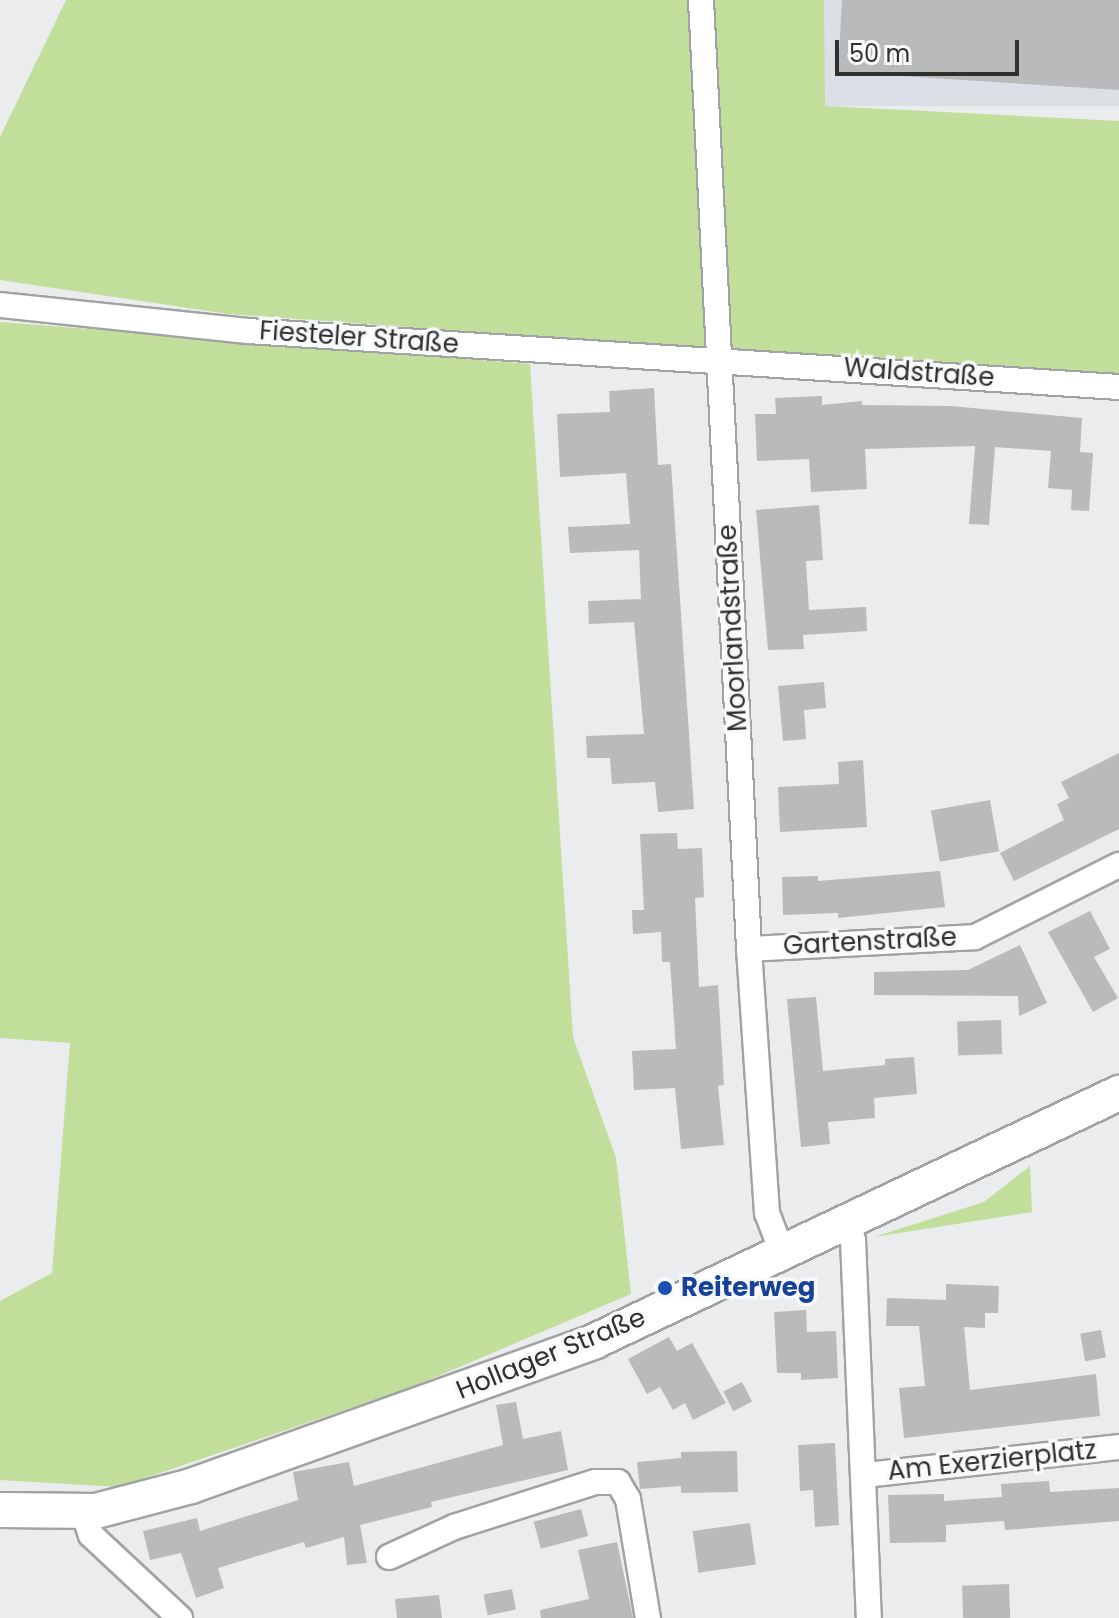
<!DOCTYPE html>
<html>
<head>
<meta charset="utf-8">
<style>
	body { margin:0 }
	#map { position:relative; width:1119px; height:1618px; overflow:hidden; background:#ebeced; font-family:Poppins,sans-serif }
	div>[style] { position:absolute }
	.built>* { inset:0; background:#dbe0e7; transform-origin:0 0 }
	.green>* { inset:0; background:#c1de9a }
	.building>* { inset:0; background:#b9babb; transform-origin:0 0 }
	.roads { filter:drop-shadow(2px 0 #a1a2a3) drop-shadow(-2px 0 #a1a2a3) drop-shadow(0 2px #a1a2a3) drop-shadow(0 -2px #a1a2a3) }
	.street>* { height:24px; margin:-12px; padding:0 12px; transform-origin:12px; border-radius:12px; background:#fff }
	.secondary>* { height:34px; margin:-17px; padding:0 17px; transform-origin:17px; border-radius:17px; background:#fff }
	.dots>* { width:22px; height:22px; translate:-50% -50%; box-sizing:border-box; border:4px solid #f8f9fa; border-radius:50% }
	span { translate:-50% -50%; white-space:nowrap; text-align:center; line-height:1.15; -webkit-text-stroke:7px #f8f9fa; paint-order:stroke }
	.street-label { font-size:26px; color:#2f3030 }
	.transit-label { font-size:26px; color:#164399; font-weight:700 }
	.left { translate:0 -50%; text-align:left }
	.scale { position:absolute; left:835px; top:40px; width:184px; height:36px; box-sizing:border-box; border:4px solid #2f3030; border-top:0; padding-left:10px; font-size:24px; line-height:28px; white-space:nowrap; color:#2f3030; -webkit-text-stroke:6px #f8f9fa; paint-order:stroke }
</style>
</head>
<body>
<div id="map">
	<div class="built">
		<i style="left:824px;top:0;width:295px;height:106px"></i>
	</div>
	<div class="green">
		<i style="clip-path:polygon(66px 0,824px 0,825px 106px,1119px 121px,1119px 388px,720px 359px,530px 336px,229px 314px,0 280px,0 137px)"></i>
		<i style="clip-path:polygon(0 322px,530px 364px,573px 1037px,616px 1158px,631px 1294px,412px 1387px,119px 1487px,0 1480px,0 1301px,52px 1273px,70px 1043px,0 1038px)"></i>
		<i style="clip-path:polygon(1030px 1166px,1032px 1212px,874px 1237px,984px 1202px)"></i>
	</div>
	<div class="building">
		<i style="clip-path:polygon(842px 0,1119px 0,1119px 90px,838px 72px)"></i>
		<i style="clip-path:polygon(654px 388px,658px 465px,671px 464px,694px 809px,658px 812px,655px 782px,612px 784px,610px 758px,587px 758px,586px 736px,644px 734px,634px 622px,589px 624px,588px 601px,641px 599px,639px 550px,570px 553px,568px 527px,630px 524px,626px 473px,560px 477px,557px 414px,610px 412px,609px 391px)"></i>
		<i style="clip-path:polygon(822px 396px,822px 405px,862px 401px,862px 405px,951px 406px,1082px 418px,1080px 452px,1093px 453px,1089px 511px,1071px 510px,1072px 490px,1048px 488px,1051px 451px,995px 447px,989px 525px,969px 524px,975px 446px,865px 449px,867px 489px,811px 492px,809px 459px,757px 461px,755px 414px,776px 414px,775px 398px)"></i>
		<i style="clip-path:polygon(819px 505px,823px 560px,806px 561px,809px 610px,866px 607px,867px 631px,803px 635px,804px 649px,768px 650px,756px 510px)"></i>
		<i style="clip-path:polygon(824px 682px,826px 708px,804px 710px,806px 739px,783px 741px,778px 686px)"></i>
		<i style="clip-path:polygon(1119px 753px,1119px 829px,1014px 881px,1000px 853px,1064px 820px,1057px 804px,1069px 798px,1061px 782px)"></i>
		<i style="clip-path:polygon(863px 760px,867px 827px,780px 832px,778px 787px,839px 784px,838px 762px)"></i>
		<i style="left:990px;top:800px;width:52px;height:60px;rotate:80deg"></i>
		<i style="clip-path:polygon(677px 833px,678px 849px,702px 848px,704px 897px,695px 898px,699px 987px,718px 985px,724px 1085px,718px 1086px,724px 1145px,681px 1149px,675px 1088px,634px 1090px,632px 1051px,676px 1049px,670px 962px,662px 962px,661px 932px,633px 934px,632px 910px,644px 910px,640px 834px)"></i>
		<i style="clip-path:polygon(940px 871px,945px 907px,838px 918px,838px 913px,783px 915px,782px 877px,818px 876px,818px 881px)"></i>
		<i style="clip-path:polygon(1090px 911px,1110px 949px,1094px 957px,1118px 998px,1093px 1012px,1048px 932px)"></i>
		<i style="clip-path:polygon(1020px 945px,1047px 1003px,1019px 1016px,1018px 996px,874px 995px,874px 972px,968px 970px)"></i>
		<i style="clip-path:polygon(816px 997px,823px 1071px,885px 1065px,885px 1059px,914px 1057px,917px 1094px,874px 1098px,875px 1118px,828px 1122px,830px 1144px,801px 1147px,787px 999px)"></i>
		<i style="left:1001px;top:1020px;width:34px;height:44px;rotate:88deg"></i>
		<i style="clip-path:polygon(946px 1284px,999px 1286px,998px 1313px,985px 1313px,985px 1328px,964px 1327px,970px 1390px,1096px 1374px,1100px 1416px,904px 1438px,899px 1388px,925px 1386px,919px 1326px,886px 1326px,887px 1298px,946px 1300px)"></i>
		<i style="clip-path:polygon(806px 1310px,807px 1332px,836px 1331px,838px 1378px,801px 1380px,801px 1373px,777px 1373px,774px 1312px)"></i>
		<i style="left:1101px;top:1330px;width:28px;height:21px;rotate:80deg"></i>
		<i style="clip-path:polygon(669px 1337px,677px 1351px,692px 1343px,726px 1403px,693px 1420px,685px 1403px,673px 1410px,660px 1387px,647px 1394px,628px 1359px)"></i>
		<i style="left:742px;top:1382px;width:22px;height:21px;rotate:63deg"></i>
		<i style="clip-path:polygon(516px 1402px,523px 1439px,561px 1431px,568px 1470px,431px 1502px,432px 1507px,360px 1525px,367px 1563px,347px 1565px,344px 1537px,306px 1548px,304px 1542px,218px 1568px,224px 1588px,196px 1598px,181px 1553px,150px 1560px,143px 1531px,197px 1518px,200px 1531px,298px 1500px,293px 1472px,349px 1462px,354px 1486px,503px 1445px,496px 1405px)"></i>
		<i style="clip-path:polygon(835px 1443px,839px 1525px,815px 1527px,813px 1490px,800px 1491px,798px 1445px)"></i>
		<i style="clip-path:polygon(737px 1451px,738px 1492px,681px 1493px,681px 1486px,640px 1489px,637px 1462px,681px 1458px,681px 1452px)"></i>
		<i style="clip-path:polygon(1049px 1481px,1050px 1492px,1119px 1488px,1119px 1521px,1005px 1530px,1004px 1521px,946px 1525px,946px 1542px,890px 1543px,888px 1495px,944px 1494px,944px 1501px,1002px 1497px,1001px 1484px)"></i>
		<i style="left:581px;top:1509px;width:28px;height:49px;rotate:75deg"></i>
		<i style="left:750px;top:1523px;width:42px;height:58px;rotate:82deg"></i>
		<i style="clip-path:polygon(617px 1542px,633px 1618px,541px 1618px,540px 1610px,589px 1599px,578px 1550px)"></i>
		<i style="left:1009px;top:1584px;width:34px;height:47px;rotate:88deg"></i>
		<i style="left:512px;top:1589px;width:21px;height:29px;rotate:79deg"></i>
		<i style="clip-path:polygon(439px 1595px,442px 1618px,397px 1618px,395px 1599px)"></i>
	</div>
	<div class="roads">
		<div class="street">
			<i style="left:701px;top:0;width:950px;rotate:87.1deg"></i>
			<i style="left:749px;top:949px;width:265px;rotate:86.1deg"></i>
			<i style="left:767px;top:1213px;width:42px;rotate:69deg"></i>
			<i style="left:0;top:305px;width:249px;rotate:6deg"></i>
			<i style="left:248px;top:331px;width:873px;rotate:3.68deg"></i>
			<i style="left:749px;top:949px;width:226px;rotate:-3deg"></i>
			<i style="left:975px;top:937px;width:161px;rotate:-26.6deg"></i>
			<i style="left:847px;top:1223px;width:18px;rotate:71deg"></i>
			<i style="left:853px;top:1240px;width:378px;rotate:87.6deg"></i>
			<i style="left:865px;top:1475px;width:256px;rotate:-6.3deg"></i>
			<i style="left:83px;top:1511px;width:25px;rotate:72deg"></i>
			<i style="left:91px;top:1535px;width:122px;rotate:43deg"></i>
			<i style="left:389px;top:1557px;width:72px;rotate:-24.8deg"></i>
			<i style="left:454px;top:1527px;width:148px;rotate:-17.7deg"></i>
			<i style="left:595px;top:1482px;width:23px"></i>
			<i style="left:618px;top:1482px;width:20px;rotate:60deg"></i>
			<i style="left:628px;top:1499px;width:121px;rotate:80.5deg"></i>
		</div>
		<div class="secondary">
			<i style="left:0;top:1510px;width:96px;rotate:0.6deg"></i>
			<i style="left:96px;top:1511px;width:98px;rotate:-14.7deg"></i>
			<i style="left:191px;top:1486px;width:429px;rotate:-19.7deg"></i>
			<i style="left:595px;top:1341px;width:580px;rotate:-25.33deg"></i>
		</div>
	</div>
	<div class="dots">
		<i style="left:665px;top:1288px;background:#1a4fb4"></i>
	</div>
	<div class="street-label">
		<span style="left:359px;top:338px;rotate:4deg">Fiesteler Straße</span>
		<span style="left:919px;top:373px;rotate:4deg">Waldstraße</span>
		<span style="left:733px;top:628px;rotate:-93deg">Moorlandstraße</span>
		<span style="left:870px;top:942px;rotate:-3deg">Gartenstraße</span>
		<span style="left:551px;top:1354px;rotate:-22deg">Hollager Straße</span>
		<span style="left:992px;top:1461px;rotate:-6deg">Am Exerzierplatz</span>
	</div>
	<div class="transit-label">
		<span class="left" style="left:681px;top:1288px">Reiterweg</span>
	</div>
	<div class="scale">50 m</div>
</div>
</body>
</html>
